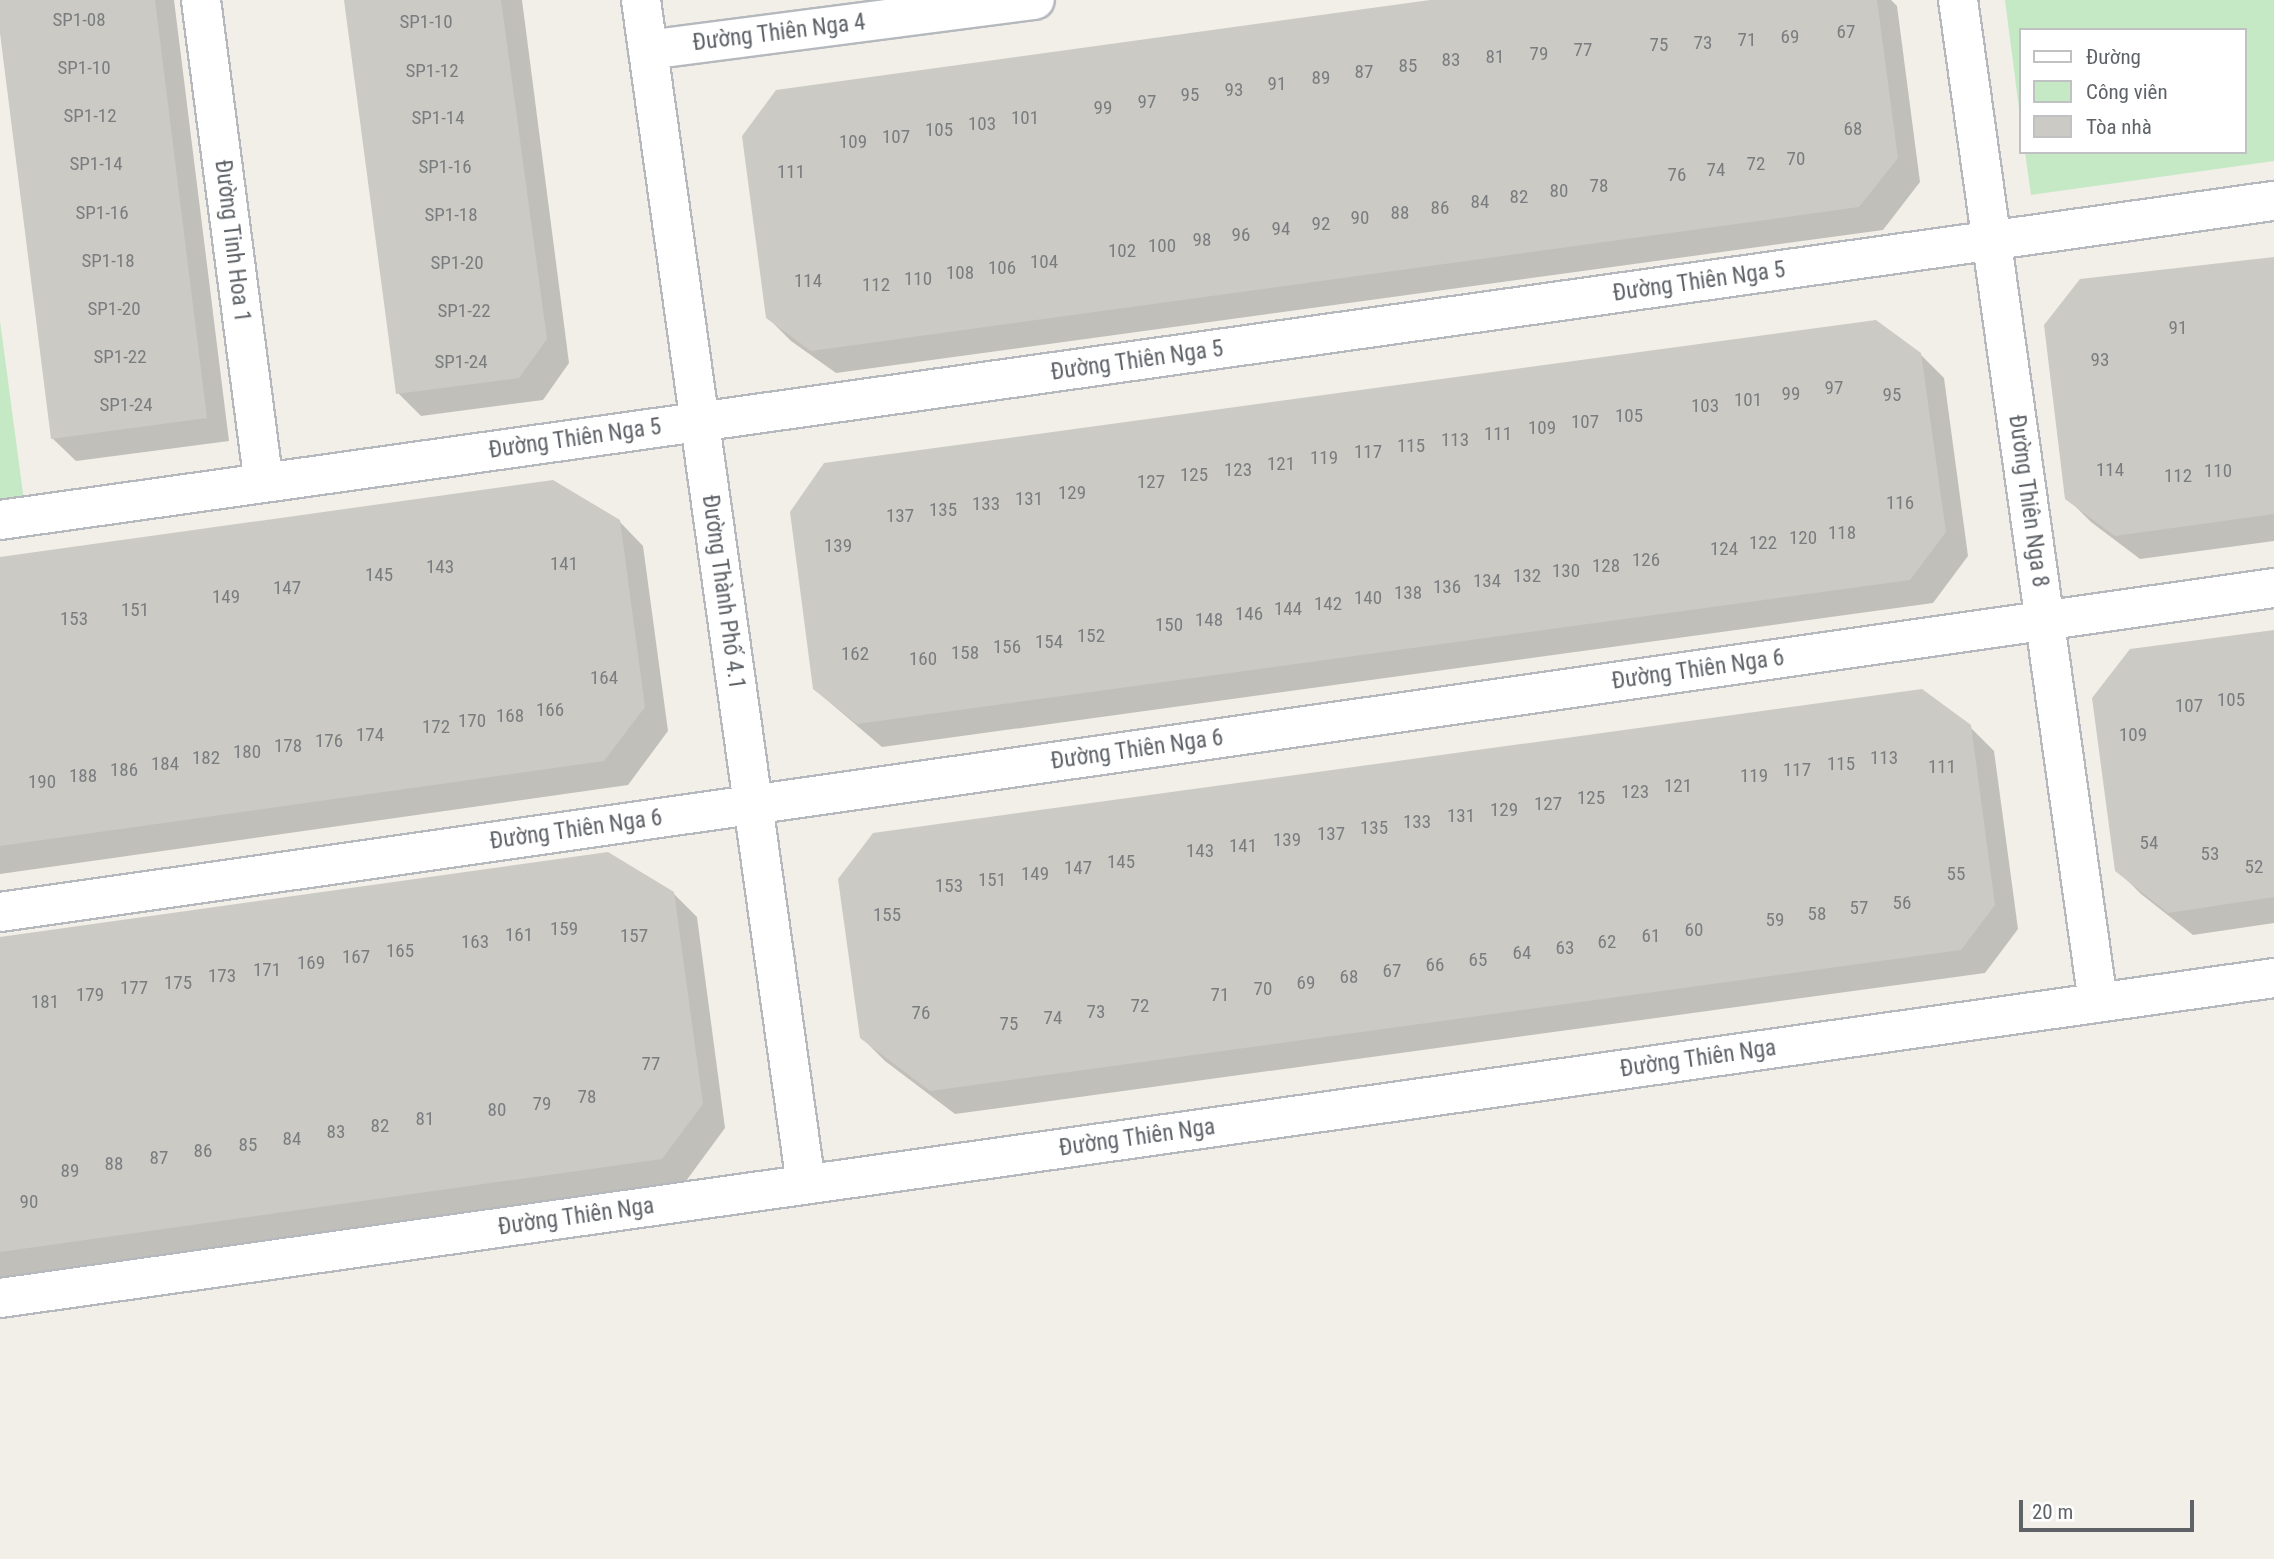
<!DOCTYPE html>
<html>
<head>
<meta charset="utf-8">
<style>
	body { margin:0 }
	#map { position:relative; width:2274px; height:1559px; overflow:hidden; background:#f1efe8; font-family:"Roboto Condensed",sans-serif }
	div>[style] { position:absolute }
	.green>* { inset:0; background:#c5e8c5 }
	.shadow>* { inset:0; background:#0003 }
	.building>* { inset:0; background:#cccac5 }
	.roads { filter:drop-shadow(2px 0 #b5b8bc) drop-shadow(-2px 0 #b5b8bc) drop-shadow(0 2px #b5b8bc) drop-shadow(0 -2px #b5b8bc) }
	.minor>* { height:38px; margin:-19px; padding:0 19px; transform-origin:19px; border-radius:19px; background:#fff }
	span { translate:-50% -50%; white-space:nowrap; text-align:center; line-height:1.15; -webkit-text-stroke:7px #fff; paint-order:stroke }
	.number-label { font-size:19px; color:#7a7d7f }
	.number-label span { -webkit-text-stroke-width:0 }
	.street-label { font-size:23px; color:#5f6368 }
	.legend { position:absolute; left:2019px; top:28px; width:228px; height:126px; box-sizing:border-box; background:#fff; border:2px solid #bfc1c3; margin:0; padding:9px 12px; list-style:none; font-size:21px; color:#5f6368 }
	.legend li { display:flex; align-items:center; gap:14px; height:35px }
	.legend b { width:35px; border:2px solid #bfc1c3 }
	.scale { position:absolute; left:2019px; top:1500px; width:175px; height:32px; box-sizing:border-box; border:4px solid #5f6368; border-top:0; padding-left:9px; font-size:21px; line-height:24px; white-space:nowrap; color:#5f6368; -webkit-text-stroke:5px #fff; paint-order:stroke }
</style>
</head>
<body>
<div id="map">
	<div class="green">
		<i style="clip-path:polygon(2005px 0,2274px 0,2274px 161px,2031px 195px,2025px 152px,2244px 152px,2244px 30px,2020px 30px,2020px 116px)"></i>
		<i style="clip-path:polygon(0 321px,26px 516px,0 520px)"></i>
	</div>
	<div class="shadow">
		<i style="clip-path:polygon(0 0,174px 0,229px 441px,76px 461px,52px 438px,0 21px)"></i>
		<i style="clip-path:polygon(346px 0,522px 0,569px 363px,543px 400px,421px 416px,398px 393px)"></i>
		<i style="clip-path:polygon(1441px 0,1891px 0,1897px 6px,1920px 182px,1883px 230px,836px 373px,791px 341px,767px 317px)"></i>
		<i style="clip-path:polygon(2274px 258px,2274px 541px,2140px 559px,2091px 522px,2067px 498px)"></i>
		<i style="clip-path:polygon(1920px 354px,1944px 378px,1968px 556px,1933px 603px,882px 747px,814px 689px)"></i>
		<i style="clip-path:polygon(619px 521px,643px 546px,668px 731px,628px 785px,0 874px,0 559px)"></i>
		<i style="clip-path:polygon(2274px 632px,2274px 923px,2193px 935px,2141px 894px,2117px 870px)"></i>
		<i style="clip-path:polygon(1970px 727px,1994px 751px,2018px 929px,1985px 973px,955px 1114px,885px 1061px,861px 1037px)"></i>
		<i style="clip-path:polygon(673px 893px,697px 917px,725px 1128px,686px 1181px,0 1278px,0 938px)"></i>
	</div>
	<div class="building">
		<i style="clip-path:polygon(0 0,155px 0,207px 418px,51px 439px,0 33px)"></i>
		<i style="clip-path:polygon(344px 0,501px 0,547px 339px,519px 378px,396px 394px)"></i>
		<i style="clip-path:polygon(1430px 0,1877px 0,1898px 158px,1859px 207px,1823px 212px,811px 351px,766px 318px,742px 136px,776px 90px)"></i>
		<i style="clip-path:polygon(2274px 257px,2274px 514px,2115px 536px,2065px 499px,2044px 325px,2080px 279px)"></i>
		<i style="clip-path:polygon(1876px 320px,1921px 353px,1946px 532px,1910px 580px,857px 724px,813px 689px,790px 512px,824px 463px)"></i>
		<i style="clip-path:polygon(553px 480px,620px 520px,645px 707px,604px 761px,0 846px,0 557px)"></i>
		<i style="clip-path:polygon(2274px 630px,2274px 897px,2168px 913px,2115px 871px,2092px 698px,2130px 649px)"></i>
		<i style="clip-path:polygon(1922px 689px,1971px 725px,1995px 905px,1961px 950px,930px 1091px,860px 1038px,838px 879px,873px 833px)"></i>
		<i style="clip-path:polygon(608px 852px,674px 892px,703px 1104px,662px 1159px,0 1252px,0 937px)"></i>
	</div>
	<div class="roads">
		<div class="minor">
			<i style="left:201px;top:0;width:486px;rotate:82.6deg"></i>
			<i style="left:641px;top:0;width:1196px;rotate:82.07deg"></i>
			<i style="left:1958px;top:0;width:1012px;rotate:82.05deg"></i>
			<i style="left:648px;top:50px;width:390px;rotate:-7.4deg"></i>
			<i style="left:0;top:520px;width:2296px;rotate:-7.99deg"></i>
			<i style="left:0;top:912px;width:2297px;rotate:-8.11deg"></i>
			<i style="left:0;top:1298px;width:2296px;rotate:-8.01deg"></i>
		</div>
	</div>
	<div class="number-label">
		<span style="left:79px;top:20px">SP1-08</span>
		<span style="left:426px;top:22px">SP1-10</span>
		<span style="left:1846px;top:32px">67</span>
		<span style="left:1790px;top:37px">69</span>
		<span style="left:1747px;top:40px">71</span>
		<span style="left:1703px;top:43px">73</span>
		<span style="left:1659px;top:45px">75</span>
		<span style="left:1583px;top:50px">77</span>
		<span style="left:1539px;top:54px">79</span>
		<span style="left:1495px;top:57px">81</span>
		<span style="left:1451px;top:60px">83</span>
		<span style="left:1408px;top:66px">85</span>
		<span style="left:84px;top:68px">SP1-10</span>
		<span style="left:432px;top:71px">SP1-12</span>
		<span style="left:1364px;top:72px">87</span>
		<span style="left:1321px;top:78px">89</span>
		<span style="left:1277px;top:84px">91</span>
		<span style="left:1234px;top:90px">93</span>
		<span style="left:1190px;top:95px">95</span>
		<span style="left:1147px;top:102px">97</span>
		<span style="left:1103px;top:108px">99</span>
		<span style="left:90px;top:116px">SP1-12</span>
		<span style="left:438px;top:118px">SP1-14</span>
		<span style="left:1025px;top:118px">101</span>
		<span style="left:982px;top:124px">103</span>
		<span style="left:1853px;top:129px">68</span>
		<span style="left:939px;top:130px">105</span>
		<span style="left:896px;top:137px">107</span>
		<span style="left:853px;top:142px">109</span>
		<span style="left:1796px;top:159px">70</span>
		<span style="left:96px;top:164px">SP1-14</span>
		<span style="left:1756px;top:164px">72</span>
		<span style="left:445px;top:167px">SP1-16</span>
		<span style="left:1716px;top:170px">74</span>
		<span style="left:791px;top:172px">111</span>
		<span style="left:1677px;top:175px">76</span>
		<span style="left:1599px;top:186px">78</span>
		<span style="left:1559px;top:191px">80</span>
		<span style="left:1519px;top:197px">82</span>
		<span style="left:1480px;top:202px">84</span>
		<span style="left:1440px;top:208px">86</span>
		<span style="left:102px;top:213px">SP1-16</span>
		<span style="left:1400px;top:213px">88</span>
		<span style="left:451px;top:215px">SP1-18</span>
		<span style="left:1360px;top:218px">90</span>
		<span style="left:1321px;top:224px">92</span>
		<span style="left:1281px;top:229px">94</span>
		<span style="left:1241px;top:235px">96</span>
		<span style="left:1202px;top:240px">98</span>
		<span style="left:1162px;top:246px">100</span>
		<span style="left:1122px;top:251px">102</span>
		<span style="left:108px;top:261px">SP1-18</span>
		<span style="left:1044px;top:262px">104</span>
		<span style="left:457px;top:263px">SP1-20</span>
		<span style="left:1002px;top:268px">106</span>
		<span style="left:960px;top:273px">108</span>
		<span style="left:918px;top:279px">110</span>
		<span style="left:808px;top:281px">114</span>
		<span style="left:876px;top:285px">112</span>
		<span style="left:114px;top:309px">SP1-20</span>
		<span style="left:464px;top:311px">SP1-22</span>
		<span style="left:2178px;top:328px">91</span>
		<span style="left:120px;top:357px">SP1-22</span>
		<span style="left:2100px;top:360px">93</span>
		<span style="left:461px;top:362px">SP1-24</span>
		<span style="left:1834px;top:388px">97</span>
		<span style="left:1791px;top:394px">99</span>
		<span style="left:1892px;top:395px">95</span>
		<span style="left:1748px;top:400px">101</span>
		<span style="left:126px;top:405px">SP1-24</span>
		<span style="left:1705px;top:406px">103</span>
		<span style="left:1629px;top:416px">105</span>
		<span style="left:1585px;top:422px">107</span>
		<span style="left:1542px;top:428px">109</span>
		<span style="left:1498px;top:434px">111</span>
		<span style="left:1455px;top:440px">113</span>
		<span style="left:1411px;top:446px">115</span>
		<span style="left:1368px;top:452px">117</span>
		<span style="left:1324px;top:458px">119</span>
		<span style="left:1281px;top:464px">121</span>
		<span style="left:1238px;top:470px">123</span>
		<span style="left:2110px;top:470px">114</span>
		<span style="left:2218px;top:471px">110</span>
		<span style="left:1194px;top:475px">125</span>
		<span style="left:2178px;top:476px">112</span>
		<span style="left:1151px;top:482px">127</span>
		<span style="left:1072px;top:493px">129</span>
		<span style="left:1029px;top:499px">131</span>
		<span style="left:1900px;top:503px">116</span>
		<span style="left:986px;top:504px">133</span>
		<span style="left:943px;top:510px">135</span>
		<span style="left:900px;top:516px">137</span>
		<span style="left:1842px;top:533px">118</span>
		<span style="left:1803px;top:538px">120</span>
		<span style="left:1763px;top:543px">122</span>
		<span style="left:838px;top:546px">139</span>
		<span style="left:1724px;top:549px">124</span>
		<span style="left:1646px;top:560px">126</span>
		<span style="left:564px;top:564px">141</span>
		<span style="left:1606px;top:566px">128</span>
		<span style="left:440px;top:567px">143</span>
		<span style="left:1566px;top:571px">130</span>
		<span style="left:379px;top:575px">145</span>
		<span style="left:1527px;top:576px">132</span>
		<span style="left:1487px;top:581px">134</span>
		<span style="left:1447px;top:587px">136</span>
		<span style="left:287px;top:588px">147</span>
		<span style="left:1408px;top:593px">138</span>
		<span style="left:226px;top:597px">149</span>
		<span style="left:1368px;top:598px">140</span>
		<span style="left:1328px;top:604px">142</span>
		<span style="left:1288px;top:609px">144</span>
		<span style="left:135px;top:610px">151</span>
		<span style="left:1249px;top:614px">146</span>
		<span style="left:74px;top:619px">153</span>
		<span style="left:1209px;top:620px">148</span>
		<span style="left:1169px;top:625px">150</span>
		<span style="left:1091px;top:636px">152</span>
		<span style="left:1049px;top:642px">154</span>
		<span style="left:1007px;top:647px">156</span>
		<span style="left:965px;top:653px">158</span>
		<span style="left:855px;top:654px">162</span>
		<span style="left:923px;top:659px">160</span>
		<span style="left:604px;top:678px">164</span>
		<span style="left:2231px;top:700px">105</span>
		<span style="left:2189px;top:706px">107</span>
		<span style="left:550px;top:710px">166</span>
		<span style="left:510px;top:716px">168</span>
		<span style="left:472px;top:721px">170</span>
		<span style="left:436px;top:727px">172</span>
		<span style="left:370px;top:735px">174</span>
		<span style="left:2133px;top:735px">109</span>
		<span style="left:329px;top:741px">176</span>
		<span style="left:288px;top:746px">178</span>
		<span style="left:247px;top:752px">180</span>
		<span style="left:206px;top:758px">182</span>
		<span style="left:1884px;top:758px">113</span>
		<span style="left:165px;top:764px">184</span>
		<span style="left:1841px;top:764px">115</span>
		<span style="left:1942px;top:767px">111</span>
		<span style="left:124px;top:770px">186</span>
		<span style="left:1797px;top:770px">117</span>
		<span style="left:83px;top:776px">188</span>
		<span style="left:1754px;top:776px">119</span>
		<span style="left:42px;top:782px">190</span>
		<span style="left:1678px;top:786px">121</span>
		<span style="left:1635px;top:792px">123</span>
		<span style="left:1591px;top:798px">125</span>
		<span style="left:1548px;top:804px">127</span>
		<span style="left:1504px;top:810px">129</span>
		<span style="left:1461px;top:816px">131</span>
		<span style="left:1417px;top:822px">133</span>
		<span style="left:1374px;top:828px">135</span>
		<span style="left:1331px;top:834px">137</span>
		<span style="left:1287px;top:840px">139</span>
		<span style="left:2149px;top:843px">54</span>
		<span style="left:1243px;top:846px">141</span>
		<span style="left:1200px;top:851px">143</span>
		<span style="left:2210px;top:854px">53</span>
		<span style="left:1121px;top:862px">145</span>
		<span style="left:2254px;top:867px">52</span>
		<span style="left:1078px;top:868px">147</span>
		<span style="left:1035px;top:874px">149</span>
		<span style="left:1956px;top:874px">55</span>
		<span style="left:992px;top:880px">151</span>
		<span style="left:949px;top:886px">153</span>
		<span style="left:1902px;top:903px">56</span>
		<span style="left:1859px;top:908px">57</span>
		<span style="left:1817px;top:914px">58</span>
		<span style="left:887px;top:915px">155</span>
		<span style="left:1775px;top:920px">59</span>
		<span style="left:564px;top:929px">159</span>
		<span style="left:1694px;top:930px">60</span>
		<span style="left:519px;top:935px">161</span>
		<span style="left:634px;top:936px">157</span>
		<span style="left:1651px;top:936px">61</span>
		<span style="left:475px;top:942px">163</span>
		<span style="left:1607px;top:942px">62</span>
		<span style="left:1565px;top:948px">63</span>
		<span style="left:400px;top:951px">165</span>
		<span style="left:1522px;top:953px">64</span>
		<span style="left:356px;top:957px">167</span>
		<span style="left:1478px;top:960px">65</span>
		<span style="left:311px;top:963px">169</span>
		<span style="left:1435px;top:965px">66</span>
		<span style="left:267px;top:970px">171</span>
		<span style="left:1392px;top:971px">67</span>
		<span style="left:222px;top:976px">173</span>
		<span style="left:1349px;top:977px">68</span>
		<span style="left:178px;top:983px">175</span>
		<span style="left:1306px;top:983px">69</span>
		<span style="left:134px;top:988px">177</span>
		<span style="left:1263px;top:989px">70</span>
		<span style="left:90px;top:995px">179</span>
		<span style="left:1220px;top:995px">71</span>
		<span style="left:45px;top:1002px">181</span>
		<span style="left:1140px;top:1006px">72</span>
		<span style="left:1096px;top:1012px">73</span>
		<span style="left:921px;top:1013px">76</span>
		<span style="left:1053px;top:1018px">74</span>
		<span style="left:1009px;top:1024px">75</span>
		<span style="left:651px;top:1064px">77</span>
		<span style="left:587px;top:1097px">78</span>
		<span style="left:542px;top:1104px">79</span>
		<span style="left:497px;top:1110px">80</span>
		<span style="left:425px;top:1119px">81</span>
		<span style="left:380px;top:1126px">82</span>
		<span style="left:336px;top:1132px">83</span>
		<span style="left:292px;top:1139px">84</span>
		<span style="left:248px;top:1145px">85</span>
		<span style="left:203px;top:1151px">86</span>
		<span style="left:159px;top:1158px">87</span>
		<span style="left:114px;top:1164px">88</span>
		<span style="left:70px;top:1171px">89</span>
		<span style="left:29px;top:1202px">90</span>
	</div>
	<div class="street-label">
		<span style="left:779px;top:33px;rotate:-7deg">Đường Thiên Nga 4</span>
		<span style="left:232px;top:241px;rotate:83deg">Đường Tinh Hoa 1</span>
		<span style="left:1699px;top:282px;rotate:-8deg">Đường Thiên Nga 5</span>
		<span style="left:1137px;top:361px;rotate:-8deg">Đường Thiên Nga 5</span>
		<span style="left:575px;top:439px;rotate:-8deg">Đường Thiên Nga 5</span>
		<span style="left:2028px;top:501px;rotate:82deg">Đường Thiên Nga 8</span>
		<span style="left:723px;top:592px;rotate:82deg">Đường Thành Phố 4.1</span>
		<span style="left:1698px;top:670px;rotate:-8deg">Đường Thiên Nga 6</span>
		<span style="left:1137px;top:750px;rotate:-8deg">Đường Thiên Nga 6</span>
		<span style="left:576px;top:830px;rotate:-8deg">Đường Thiên Nga 6</span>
		<span style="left:1698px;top:1059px;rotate:-8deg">Đường Thiên Nga</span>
		<span style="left:1137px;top:1138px;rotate:-8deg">Đường Thiên Nga</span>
		<span style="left:576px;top:1217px;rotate:-8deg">Đường Thiên Nga</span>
	</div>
	<ul class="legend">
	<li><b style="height:9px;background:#fff"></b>Đường</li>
	<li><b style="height:19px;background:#c5e8c5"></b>Công viên</li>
	<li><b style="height:19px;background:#cccac5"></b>Tòa nhà</li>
	</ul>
	<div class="scale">20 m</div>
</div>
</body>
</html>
